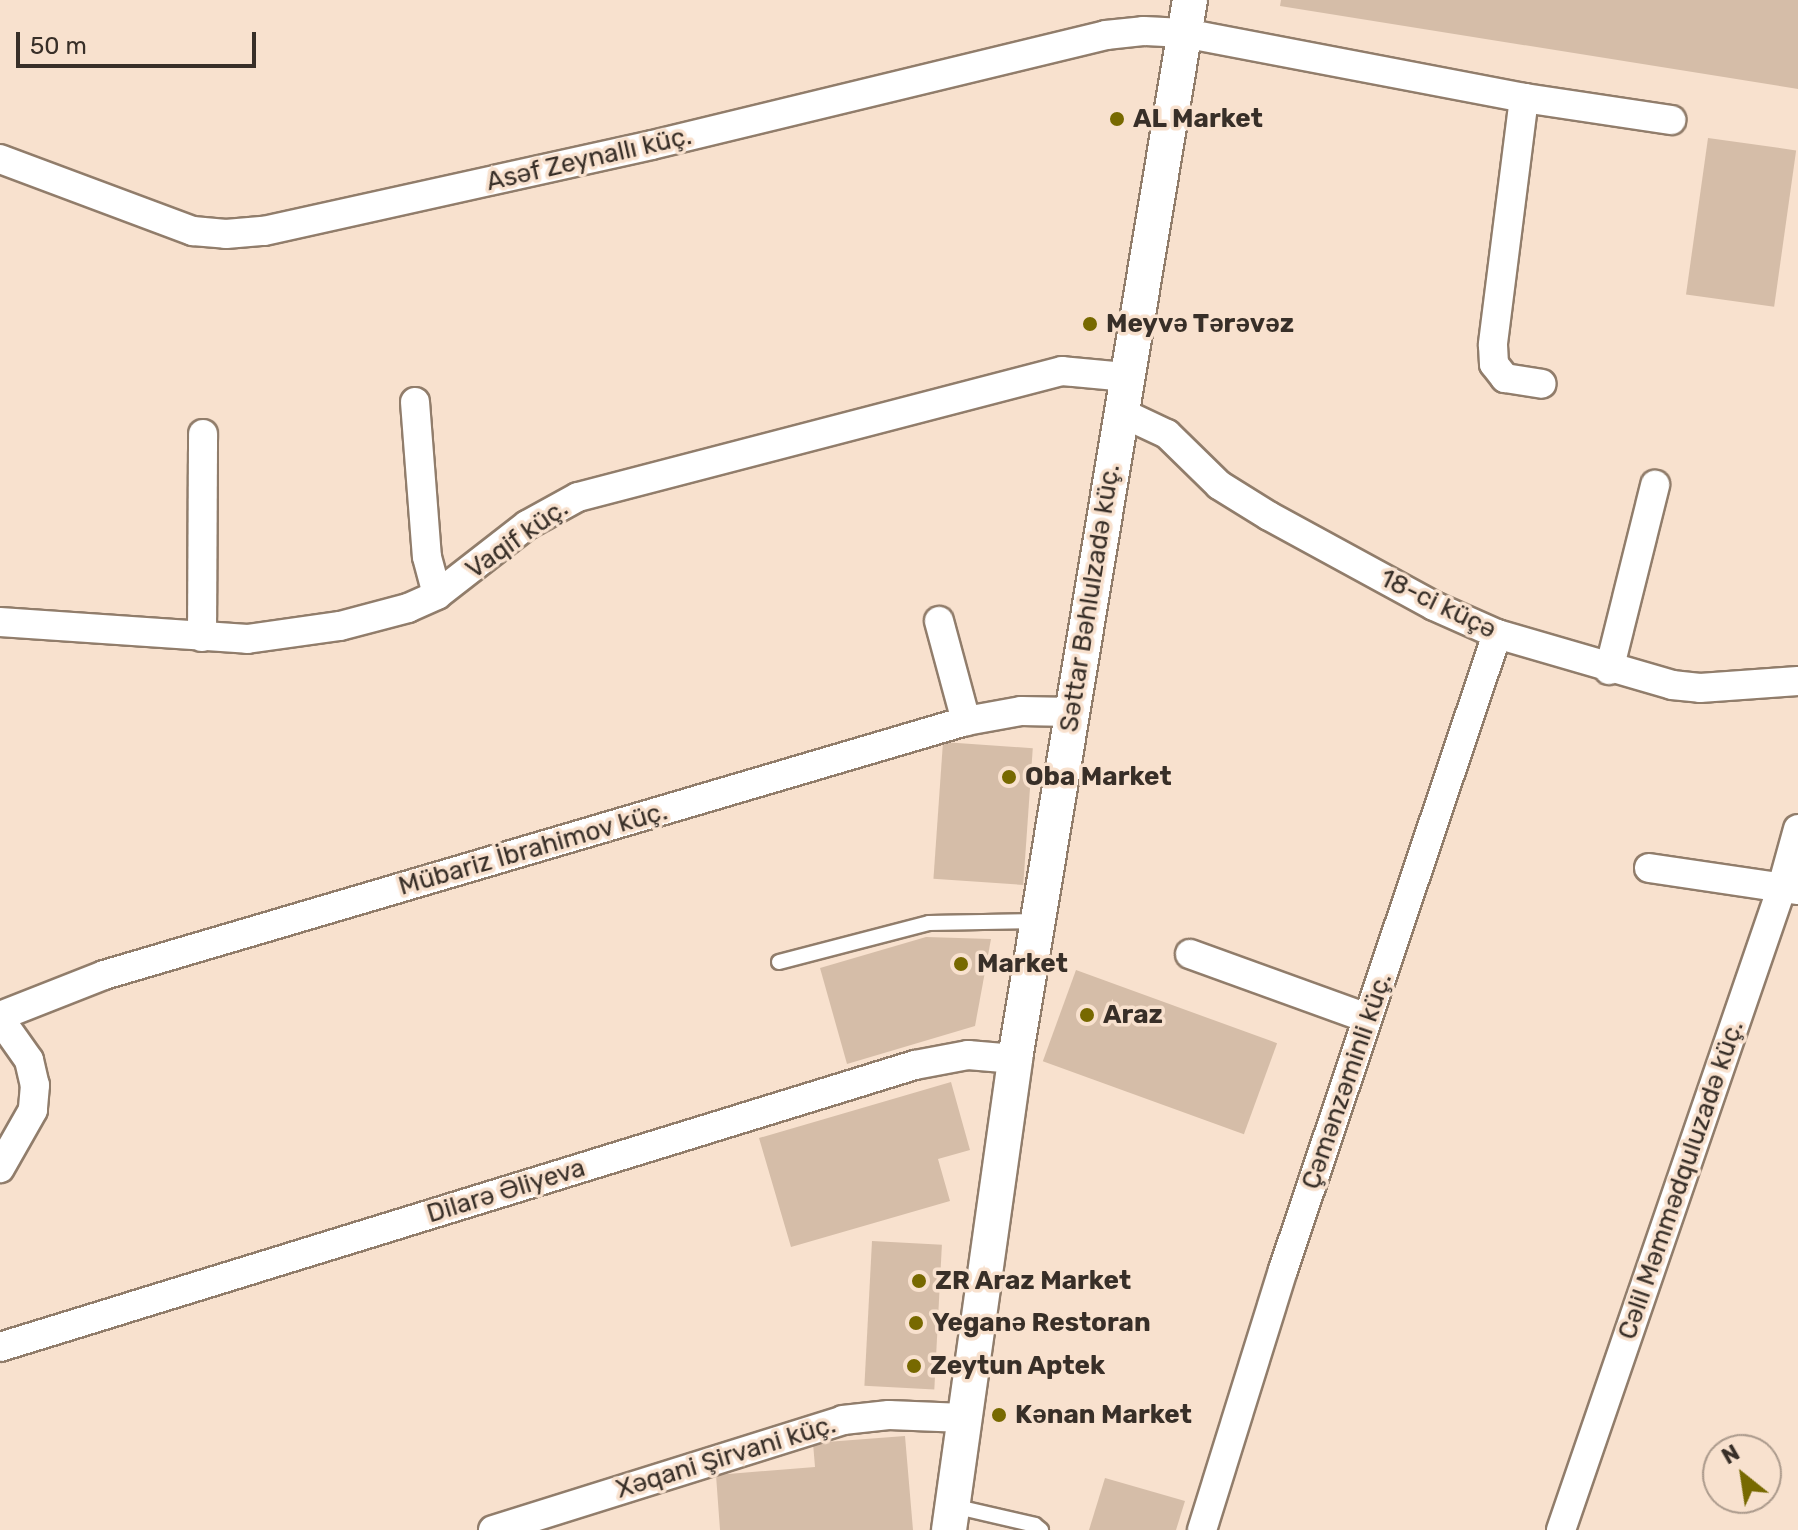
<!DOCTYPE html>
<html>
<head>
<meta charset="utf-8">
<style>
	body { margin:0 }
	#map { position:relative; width:1798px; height:1530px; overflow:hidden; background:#f8e1ce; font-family:Rubik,sans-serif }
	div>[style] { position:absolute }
	.building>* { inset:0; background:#d5bda8; transform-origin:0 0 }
	.roads { filter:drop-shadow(2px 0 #917d6b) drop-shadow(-2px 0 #917d6b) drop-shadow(0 2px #917d6b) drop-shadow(0 -2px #917d6b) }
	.service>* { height:14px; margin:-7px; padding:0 7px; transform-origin:7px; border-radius:7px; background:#fff }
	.minor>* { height:28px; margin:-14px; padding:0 14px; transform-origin:14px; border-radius:14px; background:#fff }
	.tertiary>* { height:34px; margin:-17px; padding:0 17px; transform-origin:17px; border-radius:17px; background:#fff }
	.dots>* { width:22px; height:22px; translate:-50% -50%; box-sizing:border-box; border:4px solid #f8e1ce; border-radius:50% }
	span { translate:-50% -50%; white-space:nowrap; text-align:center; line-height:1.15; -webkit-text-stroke:7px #f8e1ce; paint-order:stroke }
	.poi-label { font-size:26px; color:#382f28; font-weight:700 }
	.left { translate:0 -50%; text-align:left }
	.street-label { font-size:26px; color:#382f28 }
	.north { position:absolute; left:1702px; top:1434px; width:80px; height:80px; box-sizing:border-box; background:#f8e1ce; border:2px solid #ab9a8c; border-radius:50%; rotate:330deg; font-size:22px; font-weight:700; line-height:32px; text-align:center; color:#382f28 }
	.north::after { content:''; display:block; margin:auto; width:28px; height:36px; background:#776900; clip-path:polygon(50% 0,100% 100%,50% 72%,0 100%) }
	.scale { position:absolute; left:16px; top:32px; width:240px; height:36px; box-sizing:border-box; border:4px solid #382f28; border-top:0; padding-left:10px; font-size:24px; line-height:28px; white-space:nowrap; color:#382f28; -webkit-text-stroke:6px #f8e1ce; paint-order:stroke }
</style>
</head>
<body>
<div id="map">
	<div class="building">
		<i style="clip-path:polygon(1281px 0,1798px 0,1798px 89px,1280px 6px)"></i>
		<i style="left:1708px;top:138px;width:89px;height:158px;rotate:8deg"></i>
		<i style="left:943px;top:742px;width:90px;height:137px;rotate:4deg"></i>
		<i style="clip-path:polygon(926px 937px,991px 939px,975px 1026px,847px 1064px,820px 968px)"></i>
		<i style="left:1076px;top:970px;width:214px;height:97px;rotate:20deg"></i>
		<i style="clip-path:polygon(951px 1082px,970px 1150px,938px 1159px,950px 1201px,791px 1247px,759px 1138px)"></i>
		<i style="left:872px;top:1241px;width:70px;height:145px;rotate:3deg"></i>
		<i style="clip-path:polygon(905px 1436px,913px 1530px,720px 1530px,716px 1475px,815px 1467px,813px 1443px)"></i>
		<i style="clip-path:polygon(1105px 1478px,1185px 1501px,1176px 1530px,1089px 1530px)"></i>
	</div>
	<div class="roads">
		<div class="service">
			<i style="left:779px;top:962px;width:155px;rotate:-14.6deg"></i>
			<i style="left:929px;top:923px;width:108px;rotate:-1.1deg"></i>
			<i style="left:953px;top:1506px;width:84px;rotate:13deg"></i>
			<i style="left:1035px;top:1525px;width:8px;rotate:40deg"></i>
		</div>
		<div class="minor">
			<i style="left:1524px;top:98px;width:249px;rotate:97.2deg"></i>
			<i style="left:1493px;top:345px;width:19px;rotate:87deg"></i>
			<i style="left:1494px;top:364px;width:18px;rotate:52deg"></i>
			<i style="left:1505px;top:378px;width:37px;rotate:9deg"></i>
			<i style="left:0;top:159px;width:206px;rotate:20.5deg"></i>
			<i style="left:193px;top:231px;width:33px;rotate:5deg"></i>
			<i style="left:226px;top:234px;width:38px;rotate:-5deg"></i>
			<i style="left:264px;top:231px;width:397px;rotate:-12.5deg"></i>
			<i style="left:652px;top:145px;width:467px;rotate:-13.6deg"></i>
			<i style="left:1106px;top:35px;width:37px;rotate:-6deg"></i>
			<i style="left:1143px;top:31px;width:41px;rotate:2.8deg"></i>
			<i style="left:1184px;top:33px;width:346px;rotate:10.8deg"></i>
			<i style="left:1524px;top:98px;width:149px;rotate:8.5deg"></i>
			<i style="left:415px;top:402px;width:155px;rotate:85.6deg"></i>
			<i style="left:427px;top:557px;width:39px;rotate:75deg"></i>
			<i style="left:1120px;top:412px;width:52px;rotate:25.1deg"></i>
			<i style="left:1167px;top:434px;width:73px;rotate:44.4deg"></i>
			<i style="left:1219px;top:485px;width:59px;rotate:31.8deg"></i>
			<i style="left:1269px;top:516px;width:188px;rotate:28.6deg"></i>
			<i style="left:1434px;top:606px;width:69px;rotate:24deg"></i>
			<i style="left:1497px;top:634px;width:182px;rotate:16.2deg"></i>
			<i style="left:1672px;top:685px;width:28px;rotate:6deg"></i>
			<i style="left:1700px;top:688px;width:98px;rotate:-4.1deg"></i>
			<i style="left:939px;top:621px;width:104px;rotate:74.9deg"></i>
			<i style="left:0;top:622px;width:248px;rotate:3.9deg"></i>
			<i style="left:247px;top:639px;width:94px;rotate:-8deg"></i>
			<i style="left:340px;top:626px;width:70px;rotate:-14.8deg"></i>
			<i style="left:408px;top:608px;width:32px;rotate:-24deg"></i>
			<i style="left:437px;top:595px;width:114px;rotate:-37.9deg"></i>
			<i style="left:527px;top:525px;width:58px;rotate:-28.8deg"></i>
			<i style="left:578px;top:497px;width:500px;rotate:-14.59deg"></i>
			<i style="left:1062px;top:371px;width:63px;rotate:5.4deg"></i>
			<i style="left:202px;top:637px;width:203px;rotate:-89.7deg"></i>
			<i style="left:1609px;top:670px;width:191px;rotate:-76deg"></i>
			<i style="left:1649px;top:868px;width:151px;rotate:8.4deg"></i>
			<i style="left:1190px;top:954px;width:188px;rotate:19.9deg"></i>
			<i style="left:0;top:1016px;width:112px;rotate:-21.5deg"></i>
			<i style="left:104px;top:975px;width:899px;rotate:-16.42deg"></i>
			<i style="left:966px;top:721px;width:56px;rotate:-10.3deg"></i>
			<i style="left:1021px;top:711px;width:51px;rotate:1.1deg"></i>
			<i style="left:0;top:1019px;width:50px;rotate:54.7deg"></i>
			<i style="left:29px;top:1060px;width:26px;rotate:77deg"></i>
			<i style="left:35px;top:1085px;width:25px;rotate:95deg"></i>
			<i style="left:33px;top:1110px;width:67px;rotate:119.6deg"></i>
			<i style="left:0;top:1347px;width:957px;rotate:-17.13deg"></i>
			<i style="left:915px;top:1065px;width:54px;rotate:-10.7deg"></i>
			<i style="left:968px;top:1055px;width:47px;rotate:4.9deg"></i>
			<i style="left:493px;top:1530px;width:367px;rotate:-17.4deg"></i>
			<i style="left:843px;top:1420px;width:46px;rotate:-6.2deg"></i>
			<i style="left:889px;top:1415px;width:75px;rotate:2.3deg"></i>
			<i style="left:1202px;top:1530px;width:272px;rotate:-72.7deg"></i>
			<i style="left:1283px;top:1270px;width:671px;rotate:-71.4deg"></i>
			<i style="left:1561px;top:1530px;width:680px;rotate:-71.03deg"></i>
			<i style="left:1782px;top:887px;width:60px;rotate:-74.6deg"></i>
		</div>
		<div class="tertiary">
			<i style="left:949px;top:1530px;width:476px;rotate:-82deg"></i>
			<i style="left:1015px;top:1059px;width:1073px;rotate:-80.62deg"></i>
		</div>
	</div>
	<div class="dots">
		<i style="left:1117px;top:119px;background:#776900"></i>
		<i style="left:1090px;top:324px;background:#776900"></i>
		<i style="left:1009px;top:777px;background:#776900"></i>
		<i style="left:961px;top:964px;background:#776900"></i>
		<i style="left:1087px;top:1015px;background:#776900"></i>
		<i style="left:919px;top:1281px;background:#776900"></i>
		<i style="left:916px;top:1323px;background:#776900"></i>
		<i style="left:914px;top:1366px;background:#776900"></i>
		<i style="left:999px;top:1415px;background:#776900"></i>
	</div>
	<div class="poi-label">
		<span class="left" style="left:1133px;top:119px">AL Market</span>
		<span class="left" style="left:1106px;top:324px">Meyvə Tərəvəz</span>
		<span class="left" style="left:1025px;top:777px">Oba Market</span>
		<span class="left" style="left:977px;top:964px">Market</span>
		<span class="left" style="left:1103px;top:1015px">Araz</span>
		<span class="left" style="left:935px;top:1281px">ZR Araz Market</span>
		<span class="left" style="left:932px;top:1323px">Yeganə Restoran</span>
		<span class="left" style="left:930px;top:1366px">Zeytun Aptek</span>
		<span class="left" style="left:1015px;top:1415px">Kənan Market</span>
	</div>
	<div class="street-label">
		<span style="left:589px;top:159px;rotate:-13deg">Asəf Zeynallı küç.</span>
		<span style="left:517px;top:539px;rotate:-35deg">Vaqif küç.</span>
		<span style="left:1090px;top:598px;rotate:-81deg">Səttar Bəhlulzadə küç.</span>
		<span style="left:1438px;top:604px;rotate:26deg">18-ci küçə</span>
		<span style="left:533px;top:849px;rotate:-16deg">Mübariz İbrahimov küç.</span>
		<span style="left:1347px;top:1081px;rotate:-71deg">Çəmənzəminli küç.</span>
		<span style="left:1681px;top:1180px;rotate:-71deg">Cəlil Məmmədquluzadə küç.</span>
		<span style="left:506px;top:1191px;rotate:-17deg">Dilarə Əliyeva</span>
		<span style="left:726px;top:1457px;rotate:-17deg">Xəqani Şirvani küç.</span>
	</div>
	<div class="north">N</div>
	<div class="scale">50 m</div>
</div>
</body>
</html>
